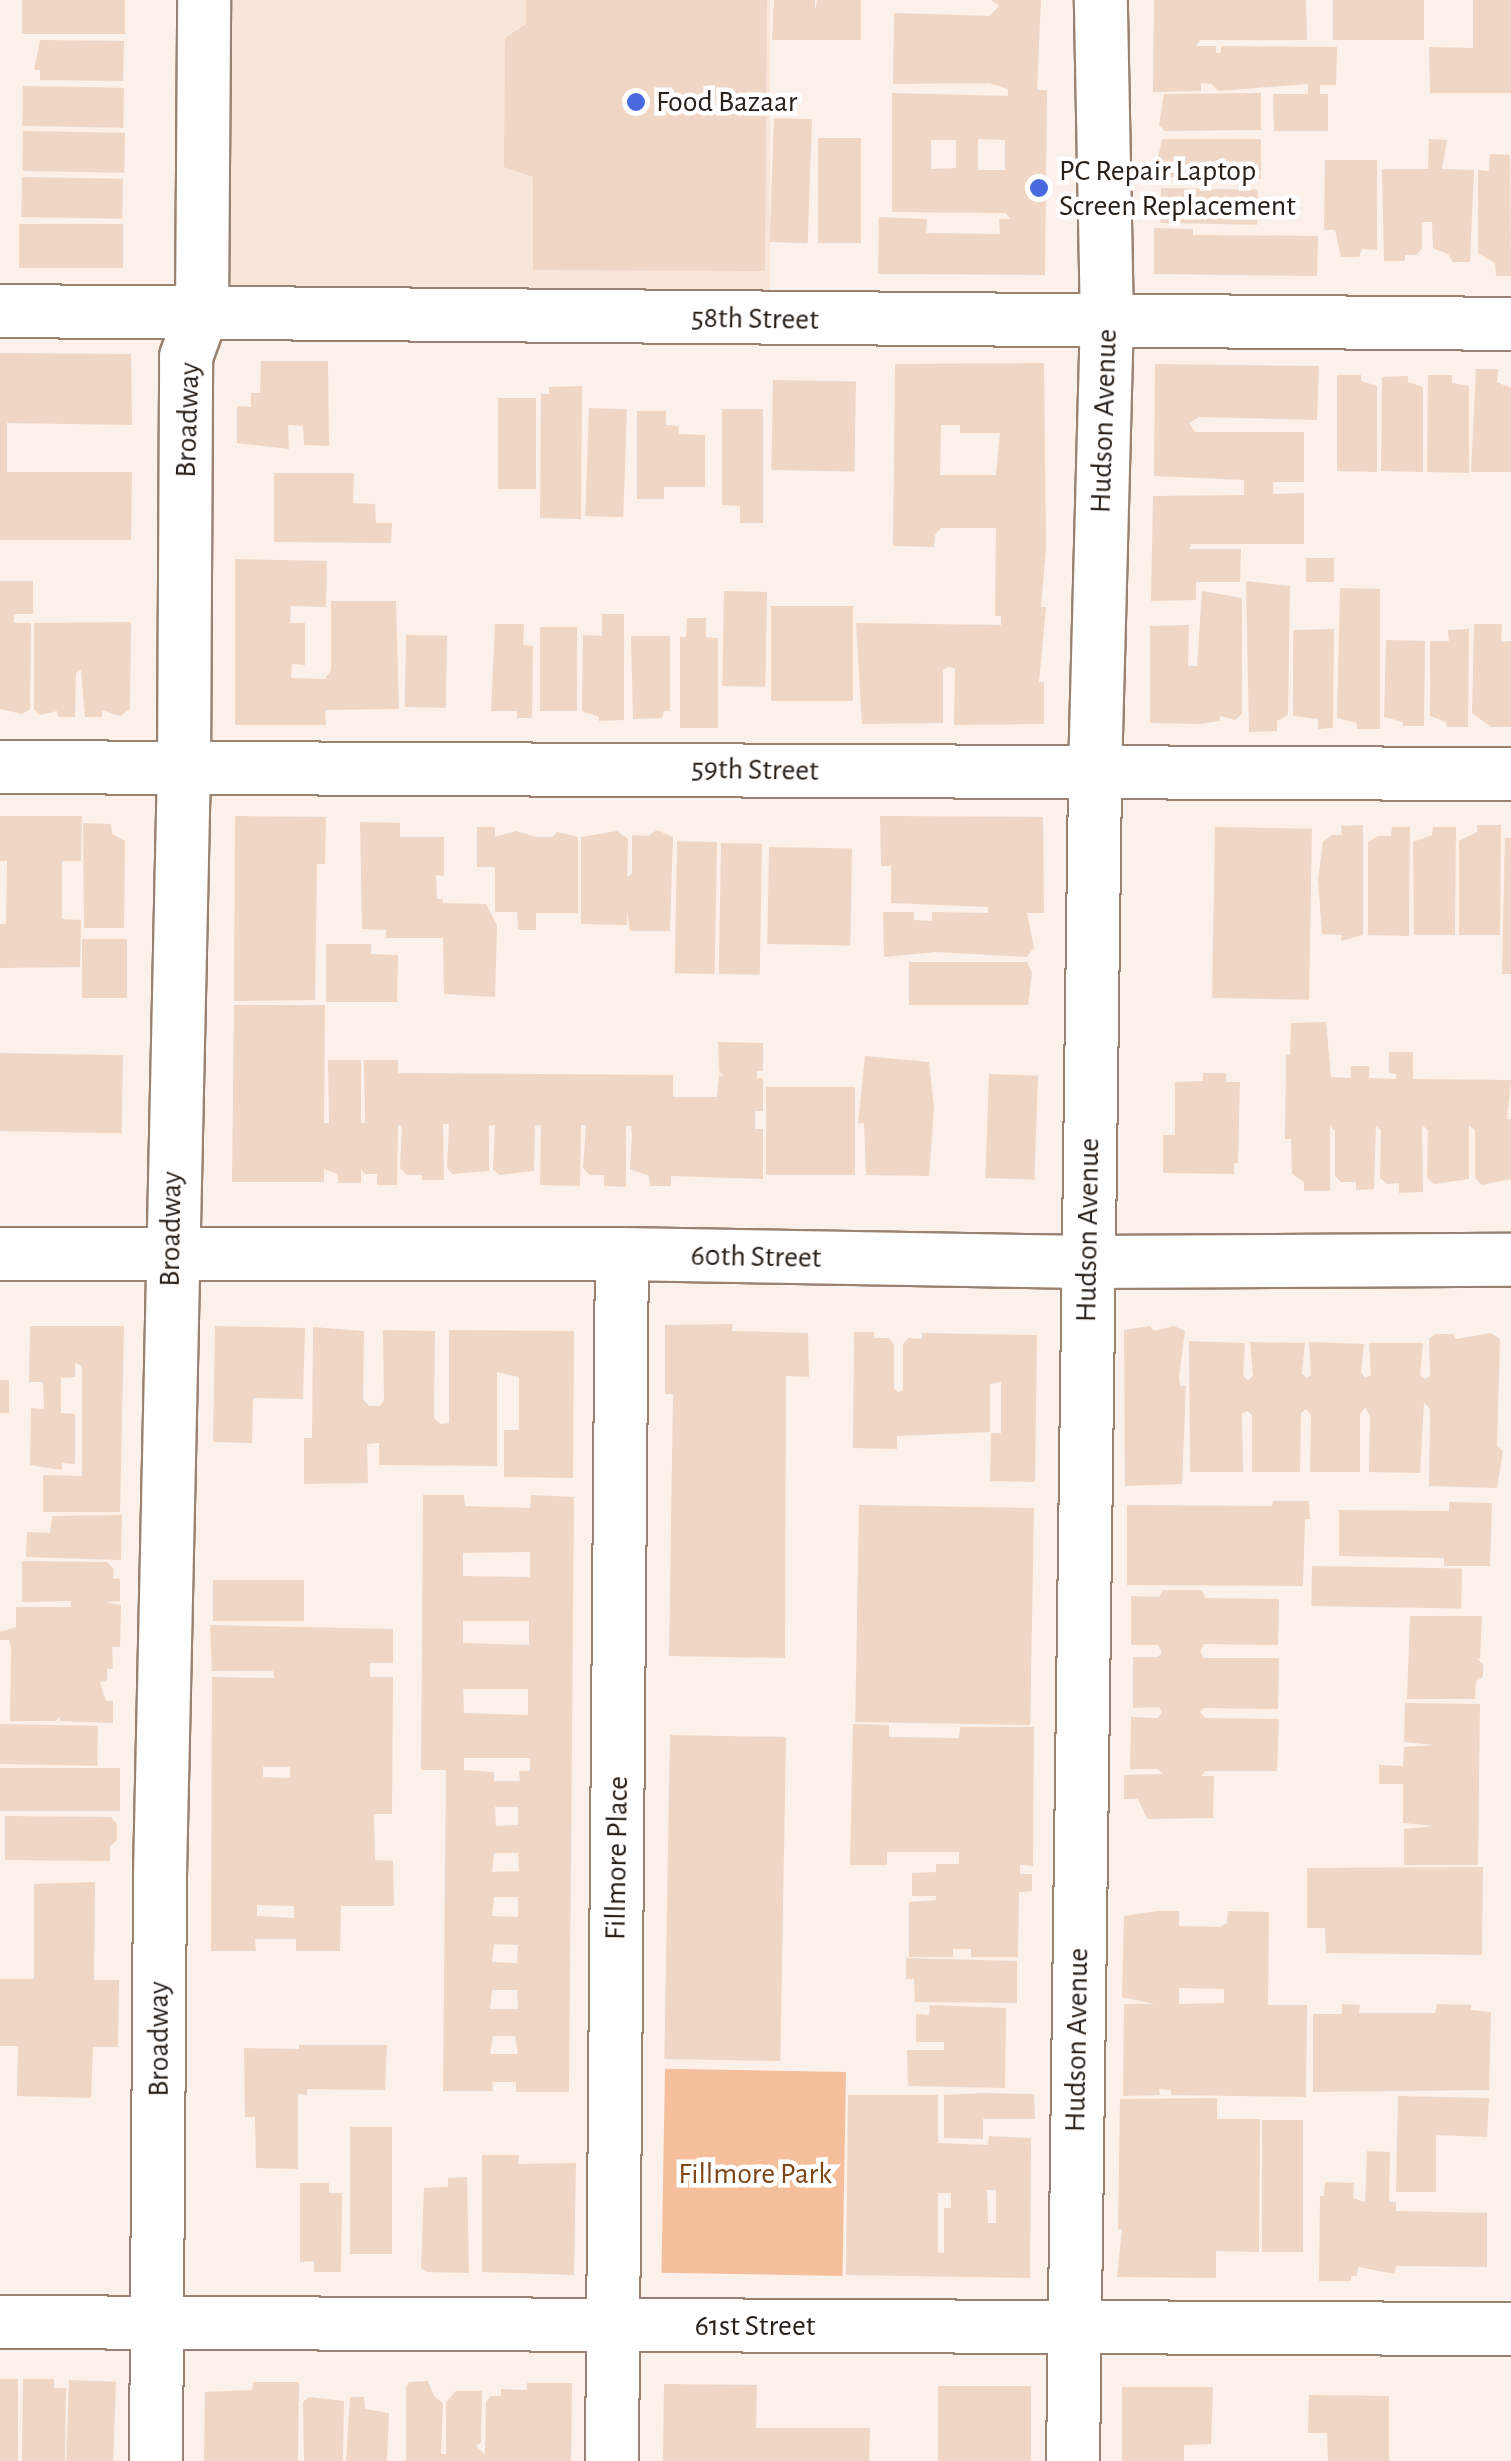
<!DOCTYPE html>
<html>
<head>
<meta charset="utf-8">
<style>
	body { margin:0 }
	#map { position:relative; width:1511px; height:2461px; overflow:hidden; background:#fbf1ea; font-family:"Alegreya Sans",sans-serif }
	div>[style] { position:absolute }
	.built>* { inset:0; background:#fae6d9; transform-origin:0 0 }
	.green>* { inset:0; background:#f4bf9a; transform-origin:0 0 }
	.building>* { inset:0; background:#efd6c5; transform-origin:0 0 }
	.roads { filter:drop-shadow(2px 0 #998272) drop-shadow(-2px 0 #998272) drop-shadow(0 2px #998272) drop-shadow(0 -2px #998272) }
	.minor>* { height:52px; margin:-26px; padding:0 26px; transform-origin:26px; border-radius:26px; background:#fff }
	.dots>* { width:28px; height:28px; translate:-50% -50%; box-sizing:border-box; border:5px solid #fff; border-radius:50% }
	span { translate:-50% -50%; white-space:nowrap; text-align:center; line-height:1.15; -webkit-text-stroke:9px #fff; paint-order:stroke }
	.poi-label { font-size:30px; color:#292019 }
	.left { translate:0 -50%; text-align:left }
	.street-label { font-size:30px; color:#292019 }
	.park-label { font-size:30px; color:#7e4617 }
</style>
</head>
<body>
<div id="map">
	<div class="built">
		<i style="left:193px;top:0;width:577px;height:313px"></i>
	</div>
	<div class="green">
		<i style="left:846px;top:2072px;width:204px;height:181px;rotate:91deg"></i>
	</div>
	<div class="building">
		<i style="left:22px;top:0;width:103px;height:34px"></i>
		<i style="clip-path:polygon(526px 0,767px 0,765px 271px,533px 270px,533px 177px,504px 167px,505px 38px,526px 24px)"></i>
		<i style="clip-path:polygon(774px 0,815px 0,815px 10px,817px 0,861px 0,861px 40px,772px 40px)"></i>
		<i style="clip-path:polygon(evenodd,991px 0,1041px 0,1037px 90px,1047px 90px,1045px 275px,878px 274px,879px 217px,927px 219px,926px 233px,1000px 234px,999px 219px,1010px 219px,1006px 213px,892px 212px,892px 93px,1008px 96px,1008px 89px,989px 83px,893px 84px,894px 13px,990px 16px,999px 6px,991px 0,978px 139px,1005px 140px,1005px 170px,978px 170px,978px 139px,991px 0,931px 140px,956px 140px,956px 168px,931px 169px,931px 140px)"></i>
		<i style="clip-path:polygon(1154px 0,1306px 0,1307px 40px,1200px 40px,1196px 46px,1216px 46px,1216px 53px,1221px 53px,1221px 46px,1337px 47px,1336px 85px,1320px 85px,1320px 94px,1328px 94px,1328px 131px,1274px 131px,1273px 94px,1308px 94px,1308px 84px,1218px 91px,1212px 84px,1201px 83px,1201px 91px,1153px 92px)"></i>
		<i style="left:1333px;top:0;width:91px;height:40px"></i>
		<i style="clip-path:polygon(1473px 0,1511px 0,1511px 93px,1430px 93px,1429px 47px,1473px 48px)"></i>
		<i style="clip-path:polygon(40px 40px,124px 41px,123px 81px,40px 80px,40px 70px,34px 70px)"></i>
		<i style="left:23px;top:86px;width:101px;height:40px;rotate:1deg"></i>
		<i style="clip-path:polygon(1261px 93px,1261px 130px,1165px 131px,1159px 125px,1164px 94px)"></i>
		<i style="left:774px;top:118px;width:38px;height:124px;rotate:2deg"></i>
		<i style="left:23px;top:131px;width:102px;height:40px;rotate:1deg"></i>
		<i style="left:818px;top:138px;width:43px;height:105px"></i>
		<i style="clip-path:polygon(1162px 139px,1261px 139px,1261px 179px,1162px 177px,1157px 162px)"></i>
		<i style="clip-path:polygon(1429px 139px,1447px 140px,1442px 169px,1474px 170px,1470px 262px,1453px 262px,1448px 254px,1433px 248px,1432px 222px,1422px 222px,1422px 249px,1416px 255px,1405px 255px,1405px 261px,1384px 261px,1382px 169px,1428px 169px)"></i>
		<i style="clip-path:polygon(1490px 154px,1510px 155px,1511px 276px,1496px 276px,1495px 263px,1478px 253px,1478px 170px,1489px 171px)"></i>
		<i style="clip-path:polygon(1325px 160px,1377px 160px,1377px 250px,1362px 249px,1359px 257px,1341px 257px,1335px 230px,1324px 230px)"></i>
		<i style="left:22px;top:177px;width:101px;height:40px;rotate:1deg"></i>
		<i style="left:1161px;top:188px;width:97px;height:35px;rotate:1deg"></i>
		<i style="left:19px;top:224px;width:104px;height:44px"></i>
		<i style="clip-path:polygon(1154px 228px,1193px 229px,1193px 235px,1318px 236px,1317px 276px,1154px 274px)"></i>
		<i style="clip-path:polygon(0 353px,131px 354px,132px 425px,7px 423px,7px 472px,132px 472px,131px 540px,0 540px)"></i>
		<i style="clip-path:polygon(261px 361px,328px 361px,329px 446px,304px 445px,303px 426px,288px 425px,289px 449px,237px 443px,237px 406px,251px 407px,251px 393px,260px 393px)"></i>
		<i style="clip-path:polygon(evenodd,1044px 363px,1046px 548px,1041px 607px,1046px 607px,1039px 682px,1044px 682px,1044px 724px,954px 725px,955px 669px,949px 666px,943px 670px,943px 723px,862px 724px,856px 623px,1001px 625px,1001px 616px,995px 616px,996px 528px,941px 528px,935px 535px,934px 547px,893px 546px,895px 364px,1044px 363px,941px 425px,960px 425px,960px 433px,1000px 433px,996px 475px,940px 475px,941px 425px)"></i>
		<i style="clip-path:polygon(1155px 364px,1319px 366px,1317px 420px,1199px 417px,1189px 423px,1195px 432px,1304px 432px,1304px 482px,1273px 482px,1273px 494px,1304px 493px,1304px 544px,1191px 544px,1189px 549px,1241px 549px,1240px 582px,1196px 582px,1196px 600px,1151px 601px,1153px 496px,1244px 495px,1244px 480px,1154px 476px)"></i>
		<i style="clip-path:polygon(1476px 369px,1498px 369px,1497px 382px,1511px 388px,1511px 472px,1471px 472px)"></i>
		<i style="clip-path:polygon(1337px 375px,1361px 375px,1361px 381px,1377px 386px,1377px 472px,1337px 471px)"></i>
		<i style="clip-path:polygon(1428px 375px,1452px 375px,1452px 383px,1469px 386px,1469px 473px,1427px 472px)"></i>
		<i style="clip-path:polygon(1408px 376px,1408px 382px,1423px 387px,1423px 472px,1381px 471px,1382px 377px)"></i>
		<i style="left:773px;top:380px;width:83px;height:90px;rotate:1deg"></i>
		<i style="clip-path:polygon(582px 386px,581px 519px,540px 518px,541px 394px,549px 394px,549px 387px)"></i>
		<i style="left:498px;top:398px;width:38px;height:91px"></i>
		<i style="left:589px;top:408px;width:38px;height:108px;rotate:2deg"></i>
		<i style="clip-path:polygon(722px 409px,763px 409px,763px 523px,740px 523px,740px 506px,722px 505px)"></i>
		<i style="clip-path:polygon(637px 411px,666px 411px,666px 425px,679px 426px,679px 434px,705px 435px,705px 487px,664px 487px,664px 499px,637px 499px)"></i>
		<i style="clip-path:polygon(274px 473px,354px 473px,353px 503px,375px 504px,376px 523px,392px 523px,391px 543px,274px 542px)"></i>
		<i style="left:1306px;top:558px;width:28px;height:24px"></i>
		<i style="clip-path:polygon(235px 559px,327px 561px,326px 607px,291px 606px,290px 623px,305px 623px,305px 665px,292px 664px,291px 678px,325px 679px,331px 670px,331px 601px,396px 601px,399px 709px,325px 710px,326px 725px,235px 725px)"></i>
		<i style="clip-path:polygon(0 581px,33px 581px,33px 614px,14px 614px,14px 623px,31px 623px,30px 709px,22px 714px,0 709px)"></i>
		<i style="clip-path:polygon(1246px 581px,1290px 586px,1288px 715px,1277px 721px,1277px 731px,1249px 732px)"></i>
		<i style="clip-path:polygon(1340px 588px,1380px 589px,1380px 729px,1357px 729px,1357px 723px,1337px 718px)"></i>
		<i style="left:724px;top:591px;width:43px;height:95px;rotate:1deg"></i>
		<i style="clip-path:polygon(1202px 591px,1242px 598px,1242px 714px,1235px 720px,1220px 716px,1220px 721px,1198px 724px,1150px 723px,1150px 626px,1189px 625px,1188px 666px,1197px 666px)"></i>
		<i style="left:771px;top:606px;width:82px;height:95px"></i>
		<i style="clip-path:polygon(602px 614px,624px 614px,624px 720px,599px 721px,599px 717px,582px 711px,583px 635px,602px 636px)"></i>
		<i style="clip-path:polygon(687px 618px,706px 618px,706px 637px,718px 638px,718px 728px,680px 728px,680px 637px,686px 637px)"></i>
		<i style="clip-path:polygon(131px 622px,130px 709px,120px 716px,102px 710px,102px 717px,85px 717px,81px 670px,76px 673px,75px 717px,58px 717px,57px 711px,40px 715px,34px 710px,34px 623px)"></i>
		<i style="clip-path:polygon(495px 624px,524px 624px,523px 645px,533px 646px,532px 718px,517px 718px,517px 711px,491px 711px)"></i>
		<i style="clip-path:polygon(1474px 624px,1502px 624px,1501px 642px,1511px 641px,1511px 727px,1491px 727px,1472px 713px)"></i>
		<i style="left:540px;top:627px;width:37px;height:84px"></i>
		<i style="clip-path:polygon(1334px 629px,1333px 728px,1318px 729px,1318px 719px,1293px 716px,1293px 630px)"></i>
		<i style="clip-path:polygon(1469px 629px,1468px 727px,1447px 727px,1446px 722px,1430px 716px,1430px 641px,1449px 641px,1448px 630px)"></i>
		<i style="left:406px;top:635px;width:41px;height:72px;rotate:1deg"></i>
		<i style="clip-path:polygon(631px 636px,670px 636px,670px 711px,664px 711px,662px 718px,633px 719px)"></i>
		<i style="clip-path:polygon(1386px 640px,1425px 641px,1424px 726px,1403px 726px,1403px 722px,1384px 717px)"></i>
		<i style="clip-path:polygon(0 816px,82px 816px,81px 861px,62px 861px,62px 919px,81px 920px,80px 967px,0 968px,0 924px,6px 924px,7px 861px,0 861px)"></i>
		<i style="clip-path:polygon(235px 816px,326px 817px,325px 864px,317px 864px,315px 1000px,234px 1001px)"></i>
		<i style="clip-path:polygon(880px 816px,1043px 817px,1044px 913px,1027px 913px,1034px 947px,1027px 957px,936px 952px,884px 957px,883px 912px,914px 912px,914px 920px,932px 921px,932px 912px,988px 913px,988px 907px,891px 903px,891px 866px,881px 866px)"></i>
		<i style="clip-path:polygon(360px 822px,400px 823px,400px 837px,444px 837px,444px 876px,436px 875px,437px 899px,443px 899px,443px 903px,486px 904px,497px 925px,495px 997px,444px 994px,443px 938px,386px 938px,386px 930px,362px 929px)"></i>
		<i style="clip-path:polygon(83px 823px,111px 824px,112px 834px,125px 841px,124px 928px,84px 928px)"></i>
		<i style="clip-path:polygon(1363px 825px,1363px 935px,1341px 941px,1342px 935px,1322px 934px,1318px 880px,1323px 842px,1332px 835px,1342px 835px,1341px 826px)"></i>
		<i style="clip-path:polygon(1477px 825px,1501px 825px,1500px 935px,1459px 935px,1459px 841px,1477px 832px)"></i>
		<i style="clip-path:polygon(477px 827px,495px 827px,495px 837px,516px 831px,536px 837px,552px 837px,557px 832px,578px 837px,578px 913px,536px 913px,536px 930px,518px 930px,517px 912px,495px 912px,495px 867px,477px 867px)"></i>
		<i style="left:1215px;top:827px;width:97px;height:171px;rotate:1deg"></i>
		<i style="clip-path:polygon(1392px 827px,1410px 827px,1409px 936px,1368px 935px,1368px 842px,1378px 836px,1391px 836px)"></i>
		<i style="clip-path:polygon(1433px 827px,1456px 827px,1455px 935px,1414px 935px,1413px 842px,1432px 835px)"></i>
		<i style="clip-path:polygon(657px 830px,673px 837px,670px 931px,630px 931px,627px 911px,627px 925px,581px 924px,581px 837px,617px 831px,628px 839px,627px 877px,632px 874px,632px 835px,648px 836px)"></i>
		<i style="clip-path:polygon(1505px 838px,1511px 838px,1511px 974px,1502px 974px)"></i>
		<i style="left:717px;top:842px;width:132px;height:40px;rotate:91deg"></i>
		<i style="left:721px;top:843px;width:41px;height:131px;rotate:1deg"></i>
		<i style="left:769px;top:847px;width:83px;height:97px;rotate:1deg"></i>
		<i style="left:82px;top:939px;width:45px;height:59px"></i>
		<i style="clip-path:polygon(326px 944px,371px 944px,371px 954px,398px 955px,397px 1002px,326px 1002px)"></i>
		<i style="clip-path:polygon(909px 962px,1027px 962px,1032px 973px,1028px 1005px,909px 1005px)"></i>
		<i style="clip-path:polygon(234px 1005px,325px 1005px,324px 1123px,329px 1123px,328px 1060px,361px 1060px,361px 1123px,365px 1123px,364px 1060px,398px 1060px,398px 1073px,673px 1075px,673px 1097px,717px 1097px,719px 1075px,724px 1076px,719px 1071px,718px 1042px,763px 1043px,763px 1071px,757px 1071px,757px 1078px,763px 1078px,763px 1111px,755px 1111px,755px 1129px,763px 1129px,763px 1179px,671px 1176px,671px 1186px,650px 1186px,649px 1176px,630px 1169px,632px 1136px,631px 1126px,626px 1126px,626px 1187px,604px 1186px,604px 1175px,590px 1175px,583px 1168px,586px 1125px,581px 1125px,580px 1186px,540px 1185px,541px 1125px,535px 1126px,534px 1171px,499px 1175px,493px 1169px,495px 1125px,489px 1126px,489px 1171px,452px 1174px,447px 1168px,449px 1124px,443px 1124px,444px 1180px,422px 1180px,422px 1175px,407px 1175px,400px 1168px,402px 1126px,398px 1125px,397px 1185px,377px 1185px,377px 1174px,365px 1174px,361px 1169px,361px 1183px,338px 1183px,338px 1174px,324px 1169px,324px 1182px,232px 1182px)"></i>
		<i style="clip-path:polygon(1326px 1022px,1331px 1077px,1351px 1078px,1351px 1066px,1369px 1066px,1369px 1078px,1396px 1079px,1396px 1074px,1389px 1073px,1389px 1052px,1413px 1052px,1413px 1079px,1511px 1080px,1507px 1119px,1511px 1119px,1511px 1179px,1482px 1185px,1475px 1178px,1475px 1130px,1469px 1125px,1469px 1179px,1434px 1184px,1427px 1178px,1428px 1130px,1422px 1125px,1423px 1192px,1399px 1193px,1399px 1183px,1387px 1184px,1380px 1178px,1381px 1130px,1376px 1125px,1374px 1189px,1356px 1190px,1356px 1182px,1341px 1182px,1335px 1176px,1335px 1131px,1330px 1126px,1330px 1191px,1304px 1191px,1304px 1182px,1292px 1174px,1291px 1139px,1285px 1139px,1286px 1055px,1290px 1055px,1291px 1023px)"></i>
		<i style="left:0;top:1053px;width:123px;height:78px;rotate:1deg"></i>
		<i style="clip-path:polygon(865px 1056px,929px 1062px,934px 1108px,929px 1176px,866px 1175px,864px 1123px,858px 1124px)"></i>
		<i style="clip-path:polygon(1203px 1073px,1226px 1073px,1226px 1082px,1240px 1082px,1238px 1163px,1234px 1163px,1234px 1174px,1163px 1173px,1163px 1135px,1175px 1135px,1175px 1082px,1203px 1081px)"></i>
		<i style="left:989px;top:1074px;width:49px;height:104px;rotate:2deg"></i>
		<i style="left:766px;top:1087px;width:89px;height:88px"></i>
		<i style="clip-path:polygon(733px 1324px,732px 1331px,808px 1333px,809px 1377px,786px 1376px,785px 1658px,669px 1656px,673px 1394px,665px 1394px,665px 1325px)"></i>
		<i style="clip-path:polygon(30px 1326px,124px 1326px,120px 1512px,43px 1512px,43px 1475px,82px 1476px,82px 1366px,75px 1363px,75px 1377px,61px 1378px,61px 1413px,75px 1414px,75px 1464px,62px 1463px,62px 1470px,30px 1465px,31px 1408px,44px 1409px,43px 1382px,29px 1382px)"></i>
		<i style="clip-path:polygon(215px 1326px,305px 1328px,303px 1399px,253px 1398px,252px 1443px,213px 1442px)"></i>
		<i style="clip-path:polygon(1150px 1326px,1154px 1331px,1174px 1326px,1185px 1331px,1179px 1377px,1180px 1386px,1186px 1386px,1182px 1484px,1125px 1486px,1124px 1330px)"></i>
		<i style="clip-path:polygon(313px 1327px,364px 1331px,363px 1399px,369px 1406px,380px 1406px,384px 1400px,383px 1330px,435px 1331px,434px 1418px,441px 1424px,449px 1423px,449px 1330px,574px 1331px,573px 1478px,504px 1477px,504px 1430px,519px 1430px,519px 1377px,497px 1372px,497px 1466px,379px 1465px,379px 1443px,367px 1444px,368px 1483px,304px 1484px,304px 1438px,312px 1438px)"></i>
		<i style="clip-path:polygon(854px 1332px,874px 1332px,874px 1338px,889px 1338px,894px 1345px,894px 1388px,898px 1392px,903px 1390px,903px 1344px,908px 1338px,922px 1339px,922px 1333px,1037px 1335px,1035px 1482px,990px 1481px,991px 1433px,1001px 1433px,1001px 1382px,990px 1384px,990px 1432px,897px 1436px,897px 1449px,853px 1448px)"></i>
		<i style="clip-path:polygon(1491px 1333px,1500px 1339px,1497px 1446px,1503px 1451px,1497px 1488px,1429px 1486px,1430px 1409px,1424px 1402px,1420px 1473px,1369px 1472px,1370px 1415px,1365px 1408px,1360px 1414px,1360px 1472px,1310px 1472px,1311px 1415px,1306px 1409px,1301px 1413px,1300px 1472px,1252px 1472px,1252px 1415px,1247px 1411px,1242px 1413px,1243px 1472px,1190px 1472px,1189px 1341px,1245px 1343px,1243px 1376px,1248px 1380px,1253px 1376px,1250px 1342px,1305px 1343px,1302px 1374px,1307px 1378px,1311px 1375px,1309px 1342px,1364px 1344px,1361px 1372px,1365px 1378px,1371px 1375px,1369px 1343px,1423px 1343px,1420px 1375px,1425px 1379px,1430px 1376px,1429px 1339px,1436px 1334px,1453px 1334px,1456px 1339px)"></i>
		<i style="left:0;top:1380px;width:9px;height:33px"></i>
		<i style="clip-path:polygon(evenodd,423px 1495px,464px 1495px,465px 1506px,530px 1508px,531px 1495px,574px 1497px,569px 2092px,516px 2092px,516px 2082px,492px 2082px,493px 2091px,443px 2091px,446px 1770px,421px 1770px,423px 1495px,530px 1552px,530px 1577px,463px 1576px,463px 1553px,530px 1552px,423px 1495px,463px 1621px,529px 1621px,529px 1645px,463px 1643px,463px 1621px,423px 1495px,463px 1689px,528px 1689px,528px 1715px,464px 1713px,463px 1689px,423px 1495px,464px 1758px,530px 1758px,530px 1771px,519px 1771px,520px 1781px,494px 1781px,494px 1772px,464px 1770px,464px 1758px,423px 1495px,495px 1807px,518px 1807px,518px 1825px,496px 1826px,495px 1807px,423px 1495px,494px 1853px,518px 1853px,519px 1871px,492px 1872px,494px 1853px,423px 1495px,494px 1897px,518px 1897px,518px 1917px,492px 1916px,494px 1897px,423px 1495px,494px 1944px,518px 1945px,517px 1963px,492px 1962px,494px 1944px,423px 1495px,492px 1990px,517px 1990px,518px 2009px,490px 2009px,492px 1990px,423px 1495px,493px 2036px,515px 2036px,518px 2054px,490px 2054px,493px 2036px)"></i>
		<i style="clip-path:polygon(1273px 1501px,1309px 1501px,1310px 1519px,1305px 1519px,1303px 1586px,1127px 1585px,1127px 1505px,1272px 1506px)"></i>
		<i style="clip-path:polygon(1449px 1502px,1492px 1503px,1490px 1566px,1444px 1566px,1444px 1558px,1339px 1556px,1339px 1510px,1449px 1511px)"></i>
		<i style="left:859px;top:1505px;width:175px;height:217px;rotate:1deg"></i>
		<i style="clip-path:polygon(122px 1515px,121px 1560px,26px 1557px,27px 1532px,50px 1533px,52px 1516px)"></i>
		<i style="clip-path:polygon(22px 1561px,107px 1562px,114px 1569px,113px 1578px,120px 1579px,120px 1601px,104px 1602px,121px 1605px,120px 1647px,112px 1647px,113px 1669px,107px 1669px,107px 1680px,100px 1683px,106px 1701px,113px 1701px,113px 1723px,60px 1721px,60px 1716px,56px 1721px,10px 1721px,11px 1648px,9px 1640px,0 1640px,0 1632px,16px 1627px,16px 1607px,71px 1607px,71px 1601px,22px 1602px)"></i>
		<i style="left:1312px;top:1566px;width:150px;height:40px;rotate:1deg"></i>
		<i style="left:213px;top:1580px;width:91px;height:41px"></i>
		<i style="clip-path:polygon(1163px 1590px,1202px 1590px,1205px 1598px,1279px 1599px,1278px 1645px,1204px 1644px,1200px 1652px,1204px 1658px,1279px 1658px,1278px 1709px,1204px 1708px,1200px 1712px,1205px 1718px,1279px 1719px,1277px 1771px,1205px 1771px,1201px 1776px,1214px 1776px,1213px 1818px,1147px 1819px,1138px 1799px,1124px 1799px,1124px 1775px,1162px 1774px,1158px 1769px,1130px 1769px,1131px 1717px,1158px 1718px,1162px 1712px,1159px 1707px,1133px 1708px,1133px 1657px,1158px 1657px,1162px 1652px,1158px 1645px,1131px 1645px,1131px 1596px,1159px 1597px)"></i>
		<i style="clip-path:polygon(1410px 1616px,1482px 1616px,1480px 1659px,1476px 1658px,1483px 1664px,1483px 1677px,1476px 1681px,1475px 1699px,1407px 1699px)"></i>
		<i style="clip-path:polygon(evenodd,210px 1625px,393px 1629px,393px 1663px,370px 1663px,370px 1677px,393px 1677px,392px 1814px,374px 1814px,375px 1860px,393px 1861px,394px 1906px,341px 1906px,340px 1951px,296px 1951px,296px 1939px,255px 1939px,256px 1951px,211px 1951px,212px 1677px,274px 1678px,273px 1671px,212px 1671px,210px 1625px,263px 1767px,290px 1767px,290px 1778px,263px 1777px,263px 1767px,210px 1625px,257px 1905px,294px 1906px,294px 1918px,257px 1916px,257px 1905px)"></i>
		<i style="clip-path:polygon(1405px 1703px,1480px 1704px,1478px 1865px,1404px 1865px,1404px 1829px,1435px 1826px,1403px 1823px,1403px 1784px,1379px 1784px,1379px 1765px,1403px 1766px,1404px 1747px,1435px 1745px,1404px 1742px)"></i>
		<i style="left:0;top:1724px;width:98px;height:40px;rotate:1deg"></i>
		<i style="clip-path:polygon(853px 1724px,889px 1725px,889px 1737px,959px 1738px,960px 1727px,1034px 1727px,1033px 1866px,1020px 1865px,1020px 1874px,1032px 1874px,1032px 1891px,1019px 1892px,1018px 1957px,971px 1957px,971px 1949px,953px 1949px,953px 1957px,909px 1957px,909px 1902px,936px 1900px,936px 1896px,912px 1896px,912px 1873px,936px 1872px,936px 1864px,959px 1864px,959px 1852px,887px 1852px,887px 1865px,850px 1865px)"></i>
		<i style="left:670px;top:1735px;width:116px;height:324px;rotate:1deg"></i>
		<i style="left:0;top:1768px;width:120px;height:43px"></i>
		<i style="clip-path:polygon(5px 1816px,111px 1817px,117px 1824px,117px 1840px,110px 1846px,110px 1861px,5px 1860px)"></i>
		<i style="clip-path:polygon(1483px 1867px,1482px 1955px,1326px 1953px,1325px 1928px,1307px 1928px,1307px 1868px)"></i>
		<i style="clip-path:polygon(95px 1882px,94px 1980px,119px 1980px,118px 2047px,93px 2047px,91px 2098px,17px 2096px,18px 2046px,0 2046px,0 1979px,34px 1979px,34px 1884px)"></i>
		<i style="clip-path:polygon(evenodd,1157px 1911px,1179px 1911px,1179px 1926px,1220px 1927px,1227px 1923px,1228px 1911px,1269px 1912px,1268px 2005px,1307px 2005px,1306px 2097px,1171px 2095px,1171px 2090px,1159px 2089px,1160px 2095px,1123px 2096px,1124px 2004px,1155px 2004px,1122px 1997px,1124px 1916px,1157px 1911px,1179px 1988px,1224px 1989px,1224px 2003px,1179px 2004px,1179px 1988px)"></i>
		<i style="clip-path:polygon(906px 1958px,1017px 1961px,1017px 2003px,915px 2002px,914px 1979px,906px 1979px)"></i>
		<i style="clip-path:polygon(1342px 2004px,1360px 2005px,1359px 2013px,1435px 2013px,1437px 2004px,1471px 2005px,1471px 2010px,1491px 2012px,1489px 2090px,1313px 2092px,1313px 2014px,1342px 2014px)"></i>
		<i style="clip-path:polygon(930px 2005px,1006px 2008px,1005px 2088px,908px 2086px,907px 2050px,944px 2050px,944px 2042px,916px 2042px,916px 2014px,929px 2015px)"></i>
		<i style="clip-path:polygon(299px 2045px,387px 2045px,385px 2090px,307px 2089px,307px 2095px,298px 2094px,298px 2169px,256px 2168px,255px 2117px,245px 2117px,244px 2048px,299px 2049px)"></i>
		<i style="clip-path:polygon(983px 2093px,1034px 2094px,1035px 2119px,983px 2119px,983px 2139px,944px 2138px,944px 2095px)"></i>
		<i style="clip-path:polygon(evenodd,848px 2095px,938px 2095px,938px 2143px,988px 2145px,989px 2136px,1031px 2138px,1030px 2278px,846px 2275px,848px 2095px,987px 2190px,996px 2190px,996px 2223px,988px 2223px,987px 2190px,848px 2095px,938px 2193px,951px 2193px,951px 2208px,944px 2208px,944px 2253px,938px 2252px,938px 2193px)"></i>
		<i style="clip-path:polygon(1398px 2096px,1489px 2098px,1487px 2137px,1436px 2135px,1436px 2192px,1396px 2192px)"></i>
		<i style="clip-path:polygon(1217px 2098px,1217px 2119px,1260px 2119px,1259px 2252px,1216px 2251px,1216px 2278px,1117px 2277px,1122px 2229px,1118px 2229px,1120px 2099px)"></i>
		<i style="left:1262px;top:2120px;width:41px;height:132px"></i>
		<i style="left:392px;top:2127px;width:127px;height:42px;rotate:90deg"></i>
		<i style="clip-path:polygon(1367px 2151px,1390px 2152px,1389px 2202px,1396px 2202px,1396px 2211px,1487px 2213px,1487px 2267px,1396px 2266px,1395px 2274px,1358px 2267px,1357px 2276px,1351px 2276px,1351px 2281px,1319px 2281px,1320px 2196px,1324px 2196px,1325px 2182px,1354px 2183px,1353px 2198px,1365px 2202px)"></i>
		<i style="clip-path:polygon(482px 2155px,519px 2155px,518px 2164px,576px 2163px,574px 2275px,482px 2272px)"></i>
		<i style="clip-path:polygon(467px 2177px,469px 2273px,427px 2272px,421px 2268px,424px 2188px,448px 2187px,448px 2178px)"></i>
		<i style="clip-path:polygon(300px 2183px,329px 2183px,329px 2193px,342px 2193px,341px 2272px,314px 2272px,314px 2261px,300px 2262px)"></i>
		<i style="left:0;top:2379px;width:18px;height:82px"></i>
		<i style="clip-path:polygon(23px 2379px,54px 2379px,54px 2388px,66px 2388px,65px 2461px,22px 2461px)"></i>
		<i style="left:69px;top:2380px;width:47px;height:81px;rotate:2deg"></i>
		<i style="clip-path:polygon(428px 2381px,434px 2396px,443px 2403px,441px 2454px,446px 2454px,446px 2402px,456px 2391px,482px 2391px,481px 2442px,476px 2446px,485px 2455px,486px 2402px,491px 2396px,501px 2396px,501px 2389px,527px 2390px,527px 2383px,572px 2383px,571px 2461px,406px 2461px,406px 2387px,409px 2382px)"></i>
		<i style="clip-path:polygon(253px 2382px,299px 2382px,298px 2461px,204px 2461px,205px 2392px,252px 2390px)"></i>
		<i style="clip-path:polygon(664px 2384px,757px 2385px,756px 2428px,870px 2428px,869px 2461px,663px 2461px)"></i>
		<i style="left:938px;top:2386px;width:93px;height:75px"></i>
		<i style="clip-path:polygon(1122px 2387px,1213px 2387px,1211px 2444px,1184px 2445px,1184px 2461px,1122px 2461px)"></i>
		<i style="clip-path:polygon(1309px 2395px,1389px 2396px,1389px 2461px,1328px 2461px,1327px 2433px,1308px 2433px)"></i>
		<i style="clip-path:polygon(309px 2397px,344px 2401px,343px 2461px,304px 2461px,303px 2402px)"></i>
		<i style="clip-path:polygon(350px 2397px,364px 2397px,365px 2409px,389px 2413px,387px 2461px,346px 2461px)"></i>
	</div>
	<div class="roads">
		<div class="minor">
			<i style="left:0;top:311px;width:1511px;rotate:0.49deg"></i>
			<i style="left:0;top:767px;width:1511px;rotate:0.27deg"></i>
			<i style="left:0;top:1254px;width:622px"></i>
			<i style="left:622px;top:1254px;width:465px;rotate:1deg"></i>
			<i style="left:1087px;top:1262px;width:424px;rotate:-0.3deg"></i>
			<i style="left:0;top:2322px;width:1511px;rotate:0.27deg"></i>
			<i style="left:156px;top:2461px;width:586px;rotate:-89.61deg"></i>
			<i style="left:160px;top:1875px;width:1105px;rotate:-88.76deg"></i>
			<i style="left:184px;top:770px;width:413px;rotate:-89.7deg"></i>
			<i style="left:186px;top:357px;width:47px;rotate:-70deg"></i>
			<i style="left:202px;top:313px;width:313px;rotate:-89.6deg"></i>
			<i style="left:612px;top:2461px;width:1207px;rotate:-89.53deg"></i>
			<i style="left:1073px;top:2461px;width:1687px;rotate:-89.25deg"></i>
			<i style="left:1095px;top:774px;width:451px;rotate:-88.5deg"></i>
			<i style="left:1107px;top:323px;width:323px;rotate:-91.1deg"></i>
		</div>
	</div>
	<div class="dots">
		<i style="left:636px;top:102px;background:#496ade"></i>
		<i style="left:1039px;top:188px;background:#496ade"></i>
	</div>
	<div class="poi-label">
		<span class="left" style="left:656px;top:102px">Food Bazaar</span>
		<span class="left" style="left:1059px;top:188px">PC Repair Laptop<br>Screen Replacement</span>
	</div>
	<div class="street-label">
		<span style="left:755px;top:319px;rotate:1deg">58th Street</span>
		<span style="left:188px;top:420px;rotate:-88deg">Broadway</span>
		<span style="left:1104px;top:421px;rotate:-88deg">Hudson Avenue</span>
		<span style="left:755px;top:770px;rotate:1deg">59th Street</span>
		<span style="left:171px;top:1229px;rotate:-89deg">Broadway</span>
		<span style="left:1088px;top:1230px;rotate:-89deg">Hudson Avenue</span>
		<span style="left:756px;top:1257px;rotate:1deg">60th Street</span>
		<span style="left:617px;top:1858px;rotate:-89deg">Fillmore Place</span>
		<span style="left:159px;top:2039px;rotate:-90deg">Broadway</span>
		<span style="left:1077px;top:2040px;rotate:-89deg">Hudson Avenue</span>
		<span style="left:755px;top:2326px">61st Street</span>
	</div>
	<div class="park-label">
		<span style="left:755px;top:2174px">Fillmore Park</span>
	</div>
</div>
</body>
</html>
